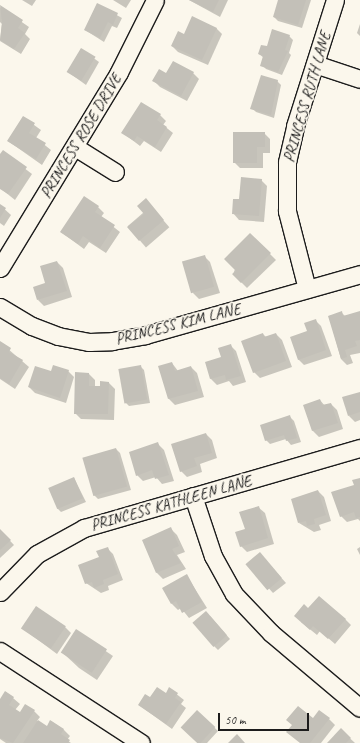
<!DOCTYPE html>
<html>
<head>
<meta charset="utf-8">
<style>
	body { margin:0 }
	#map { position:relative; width:360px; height:743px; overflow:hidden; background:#fbf7ec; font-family:Caveat,sans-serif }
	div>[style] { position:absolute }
	.shadow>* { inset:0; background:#0003; transform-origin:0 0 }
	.building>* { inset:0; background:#c3c0b8; transform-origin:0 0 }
	.roads { filter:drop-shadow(1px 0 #1c1c1c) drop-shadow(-1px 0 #1c1c1c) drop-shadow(0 1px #1c1c1c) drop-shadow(0 -1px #1c1c1c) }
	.minor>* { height:17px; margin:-8.5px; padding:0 8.5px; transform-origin:8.5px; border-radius:8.5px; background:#fbf7ec }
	span { translate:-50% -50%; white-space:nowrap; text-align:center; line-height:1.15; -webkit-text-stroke:3.5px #fbf7ec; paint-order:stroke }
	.street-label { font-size:16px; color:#1c1c1c }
	.scale { position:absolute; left:218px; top:713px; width:91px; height:18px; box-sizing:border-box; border:2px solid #1c1c1c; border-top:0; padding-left:5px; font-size:12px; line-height:14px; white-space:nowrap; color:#1c1c1c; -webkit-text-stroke:3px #fbf7ec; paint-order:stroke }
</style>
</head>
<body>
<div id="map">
	<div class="shadow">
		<i style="clip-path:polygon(22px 0,36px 0,32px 6px)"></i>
		<i style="clip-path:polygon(113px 0,131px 0,126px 8px)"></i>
		<i style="clip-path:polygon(189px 0,228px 0,220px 17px)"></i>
		<i style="clip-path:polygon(279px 0,311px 0,302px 28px,278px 21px,274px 17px)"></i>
		<i style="clip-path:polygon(97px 4px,122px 18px,117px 28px,112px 26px,104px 42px,85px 30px)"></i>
		<i style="clip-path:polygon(0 7px,29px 27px,25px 34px,30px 39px,21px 54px,0 41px,2px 24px,0 22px)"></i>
		<i style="clip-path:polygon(360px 24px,360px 36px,357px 33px)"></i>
		<i style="clip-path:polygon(216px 28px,222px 34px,208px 65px,178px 52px,172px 46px)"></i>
		<i style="clip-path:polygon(289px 36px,293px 40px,289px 53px,291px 55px,282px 75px,266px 69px,262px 65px,264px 58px,259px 54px)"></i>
		<i style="clip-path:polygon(81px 49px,99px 62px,86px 85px,68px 72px)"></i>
		<i style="clip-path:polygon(193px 73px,199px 79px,187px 101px,160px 87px,154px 81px,167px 74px)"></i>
		<i style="clip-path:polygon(277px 81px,281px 85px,274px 118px,256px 112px,252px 108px)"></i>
		<i style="clip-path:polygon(160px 115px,166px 121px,163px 125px,173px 133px,161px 152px,144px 141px,140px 146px,123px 133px)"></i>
		<i style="clip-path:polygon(23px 117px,41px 130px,36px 138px,51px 150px,42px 165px,8px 141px)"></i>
		<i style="clip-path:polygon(264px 133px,270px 139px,270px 153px,263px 153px,263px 168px,240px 168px,234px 162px)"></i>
		<i style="clip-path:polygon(3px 152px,32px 174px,15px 200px,0 188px,0 156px)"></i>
		<i style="clip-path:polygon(261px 180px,267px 186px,264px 222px,239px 220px,233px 213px,240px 200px)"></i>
		<i style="clip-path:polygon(0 205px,11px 215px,4px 226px,0 223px)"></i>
		<i style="left:151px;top:206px;width:28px;height:31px;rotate:49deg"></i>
		<i style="clip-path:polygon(98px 207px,104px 213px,101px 217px,120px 232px,106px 253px,89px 242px,84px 249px,61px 232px)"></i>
		<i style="clip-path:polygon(250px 234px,276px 260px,247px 288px,233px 274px)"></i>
		<i style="clip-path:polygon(204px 256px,210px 262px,220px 293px,199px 299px,193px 293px)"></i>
		<i style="clip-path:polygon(57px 262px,63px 268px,72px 297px,44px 306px,38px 300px)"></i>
		<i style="clip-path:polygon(360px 312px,360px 353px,350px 355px,353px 363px,347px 365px,341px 359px,329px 316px,342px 313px,345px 316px)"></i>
		<i style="clip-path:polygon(315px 320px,321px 326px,332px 356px,304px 365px,298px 359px)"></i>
		<i style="clip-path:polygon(263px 334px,266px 337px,276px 334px,282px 340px,292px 367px,260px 378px,254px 372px)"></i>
		<i style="clip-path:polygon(0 342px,29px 367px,15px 389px,0 379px)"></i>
		<i style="clip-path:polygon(230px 345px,236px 351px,246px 382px,233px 386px,229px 381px,217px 385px,211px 379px,206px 363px,222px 358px)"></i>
		<i style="clip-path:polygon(172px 363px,178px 371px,191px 367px,197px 373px,204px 397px,175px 405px,169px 399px,160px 367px)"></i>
		<i style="clip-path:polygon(140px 366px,144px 370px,150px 403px,129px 406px,125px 402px)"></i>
		<i style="clip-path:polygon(68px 371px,74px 377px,66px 403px,35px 393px,29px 387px,52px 372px)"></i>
		<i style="clip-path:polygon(89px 374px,95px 380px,95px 387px,101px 387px,109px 383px,115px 389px,114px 420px,81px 419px,75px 413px)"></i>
		<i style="clip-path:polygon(360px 393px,360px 420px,355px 422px,349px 416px)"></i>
		<i style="clip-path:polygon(320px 400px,325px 406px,331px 404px,337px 410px,343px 429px,319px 437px,313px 431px,305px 405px)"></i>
		<i style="clip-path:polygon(290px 417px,294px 421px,301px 442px,291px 445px,286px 439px,270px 444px,266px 440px)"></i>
		<i style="clip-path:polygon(206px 434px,212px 440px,217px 458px,200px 464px,202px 472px,187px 477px,181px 471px)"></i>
		<i style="clip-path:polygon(158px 444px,164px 450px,174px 481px,162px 484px,156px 477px,143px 481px,137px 475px)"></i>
		<i style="clip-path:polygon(116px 449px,120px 453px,131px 490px,98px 499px,94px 495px)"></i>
		<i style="clip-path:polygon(74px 478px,86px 502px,61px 512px,57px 508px)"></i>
		<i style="clip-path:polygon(360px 479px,360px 521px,358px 519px,347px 522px,341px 516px)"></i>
		<i style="clip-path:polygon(318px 491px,324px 497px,331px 521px,319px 525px,321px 530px,314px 532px,299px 523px)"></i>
		<i style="clip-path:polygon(258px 507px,265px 513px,274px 544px,247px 552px,241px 546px,246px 530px)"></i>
		<i style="clip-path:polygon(171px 529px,177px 535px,185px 552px,177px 555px,186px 569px,163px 579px,157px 573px,144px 540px)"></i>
		<i style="clip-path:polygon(0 530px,14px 545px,0 558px)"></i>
		<i style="clip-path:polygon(360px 547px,360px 555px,357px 549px)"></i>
		<i style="clip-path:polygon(107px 548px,113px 554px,123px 580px,108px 586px,109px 590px,101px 593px,86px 583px)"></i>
		<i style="clip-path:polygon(263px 557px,286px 583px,273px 593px,247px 564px)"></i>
		<i style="clip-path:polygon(187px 576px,207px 608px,189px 618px,181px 608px,178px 610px,172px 604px,164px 588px)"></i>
		<i style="clip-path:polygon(308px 610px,345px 619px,351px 625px,335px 644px,320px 631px,317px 635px,301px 622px)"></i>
		<i style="clip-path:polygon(210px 616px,230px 639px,218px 650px,214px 646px)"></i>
		<i style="clip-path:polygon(65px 627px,71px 633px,57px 654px,22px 628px)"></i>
		<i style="clip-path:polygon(76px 631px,113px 656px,97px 680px,79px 668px,63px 653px)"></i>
		<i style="clip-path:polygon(170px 689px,184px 700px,181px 704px,186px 708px,172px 729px,139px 705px,166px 694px)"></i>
		<i style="clip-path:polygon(6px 692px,20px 704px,15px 710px,20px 713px,34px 711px,40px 717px,37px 721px,47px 727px,51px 721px,64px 730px,70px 736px,67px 740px,71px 743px,6px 743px,0 739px,0 701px)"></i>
		<i style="clip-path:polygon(197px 711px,218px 731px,207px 743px,198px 743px,182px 727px)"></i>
		<i style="clip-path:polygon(329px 719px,335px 725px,321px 743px,300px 743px,313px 720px)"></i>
		<i style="clip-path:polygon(341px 730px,355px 743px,328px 743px)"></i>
	</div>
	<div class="building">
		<i style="clip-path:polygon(189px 0,219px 0,213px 12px)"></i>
		<i style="clip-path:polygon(278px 0,306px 0,298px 25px,273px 17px)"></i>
		<i style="clip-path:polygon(97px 3px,118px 13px,113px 25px,108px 22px,100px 38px,84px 30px)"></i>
		<i style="clip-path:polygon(0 5px,23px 20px,18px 28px,25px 33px,14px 49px,0 40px,2px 22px)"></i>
		<i style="clip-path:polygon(192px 16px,217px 28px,202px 60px,171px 46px,178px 31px,184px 34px)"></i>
		<i style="clip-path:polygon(272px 29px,290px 35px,285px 50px,288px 51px,278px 72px,260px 66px,263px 56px,258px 54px,261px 45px,267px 46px)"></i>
		<i style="left:81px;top:48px;width:17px;height:28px;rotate:31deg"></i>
		<i style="clip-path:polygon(173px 61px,194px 72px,181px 96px,152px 81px,159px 69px,166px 73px)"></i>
		<i style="clip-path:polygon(261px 75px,278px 80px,271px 115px,250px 109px)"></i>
		<i style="clip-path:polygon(141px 102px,161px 114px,157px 120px,167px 127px,155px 147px,137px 136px,134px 141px,121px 133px)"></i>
		<i style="clip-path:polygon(23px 116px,35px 123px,29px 133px,46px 143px,36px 159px,7px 141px)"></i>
		<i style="clip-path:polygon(233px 132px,265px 132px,265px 147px,257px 147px,257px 163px,233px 163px)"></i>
		<i style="clip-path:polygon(3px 150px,27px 167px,8px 194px,0 189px,0 154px)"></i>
		<i style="clip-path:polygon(241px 177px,262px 179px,259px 216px,232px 214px,233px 199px,239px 199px)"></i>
		<i style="clip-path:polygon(84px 196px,99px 206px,95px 212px,115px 225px,100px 248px,83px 236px,78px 244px,60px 232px)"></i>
		<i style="clip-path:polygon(146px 198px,164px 220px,139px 241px,127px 227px,144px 214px,137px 206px)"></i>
		<i style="clip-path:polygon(0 204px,6px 208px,0 218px)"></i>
		<i style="clip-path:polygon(250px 233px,271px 253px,241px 283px,232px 274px,236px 271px,224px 259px)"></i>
		<i style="left:205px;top:255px;width:33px;height:24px;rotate:74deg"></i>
		<i style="clip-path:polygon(57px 261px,67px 291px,37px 300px,33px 287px,45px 283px,40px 266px)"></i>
		<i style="clip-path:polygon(342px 311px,343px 316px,360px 311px,360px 340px,355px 341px,357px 346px,345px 350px,347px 357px,341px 359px,328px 316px)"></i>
		<i style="clip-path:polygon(316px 319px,326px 350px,298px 360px,290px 337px,307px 331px,304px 323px)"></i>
		<i style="clip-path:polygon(263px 333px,264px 337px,276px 333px,286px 361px,253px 373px,241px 341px)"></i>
		<i style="clip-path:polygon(0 341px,11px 348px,9px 352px,23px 360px,9px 384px,0 378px)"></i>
		<i style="clip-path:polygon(231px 344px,241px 376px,226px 380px,225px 375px,210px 379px,205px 362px,221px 357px,218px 348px)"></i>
		<i style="clip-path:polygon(172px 362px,175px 371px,191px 366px,198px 391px,168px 399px,158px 366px)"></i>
		<i style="clip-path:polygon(53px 365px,69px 370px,60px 398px,28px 387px,35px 366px,51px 371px)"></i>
		<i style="left:141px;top:365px;width:35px;height:23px;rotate:80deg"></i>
		<i style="clip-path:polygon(75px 372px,89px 373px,89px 386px,100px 386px,100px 381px,109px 382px,108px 414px,74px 414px)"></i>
		<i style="clip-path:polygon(360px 392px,360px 412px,348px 416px,342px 397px)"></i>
		<i style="clip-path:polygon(320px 399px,322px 405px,331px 403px,338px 423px,312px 431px,303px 405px)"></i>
		<i style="clip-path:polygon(290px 415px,297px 438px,286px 441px,284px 435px,265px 441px,260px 425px)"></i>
		<i style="clip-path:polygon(206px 433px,212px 453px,194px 458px,197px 466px,180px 472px,171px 444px)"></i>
		<i style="clip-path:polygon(158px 442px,169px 475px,155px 479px,152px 470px,136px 476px,129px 452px)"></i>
		<i style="left:116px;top:448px;width:40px;height:35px;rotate:74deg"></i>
		<i style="left:74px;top:477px;width:23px;height:28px;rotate:67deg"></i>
		<i style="clip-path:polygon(360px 478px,360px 517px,356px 518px,354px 512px,340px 517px,331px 492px,354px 485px,352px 480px)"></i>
		<i style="clip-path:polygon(318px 490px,326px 515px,314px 519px,315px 524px,307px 526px,306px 521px,298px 523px,291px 499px)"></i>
		<i style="clip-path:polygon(259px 506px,268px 538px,240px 547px,235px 532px,245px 529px,239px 512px)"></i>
		<i style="clip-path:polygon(171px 527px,179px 546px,172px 549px,181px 563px,156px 573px,142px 540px)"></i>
		<i style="clip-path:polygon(0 529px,11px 540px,0 550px)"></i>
		<i style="clip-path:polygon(108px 547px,118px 574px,103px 580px,104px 584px,94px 588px,92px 582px,85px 584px,78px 565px,99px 557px,96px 551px)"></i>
		<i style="left:260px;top:552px;width:34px;height:19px;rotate:50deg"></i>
		<i style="clip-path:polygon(187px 574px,202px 602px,182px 613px,176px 601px,171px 604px,162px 588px)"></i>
		<i style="clip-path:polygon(319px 596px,346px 619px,328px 639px,313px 626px,310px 630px,294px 616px,304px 604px,308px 608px)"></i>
		<i style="left:36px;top:606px;width:36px;height:27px;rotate:34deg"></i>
		<i style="left:206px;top:611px;width:32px;height:18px;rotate:49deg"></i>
		<i style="left:76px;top:629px;width:37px;height:28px;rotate:33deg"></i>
		<i style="clip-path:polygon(157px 687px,166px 693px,169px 687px,178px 693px,175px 698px,181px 702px,166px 724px,138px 705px,145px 694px,150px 697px)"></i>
		<i style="clip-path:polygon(5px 691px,14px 697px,9px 705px,20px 712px,25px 704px,35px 710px,13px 743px,0 738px,0 699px)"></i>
		<i style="clip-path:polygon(298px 706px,313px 718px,319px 710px,330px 718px,310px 743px,300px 743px,286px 732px,292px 725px,286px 720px)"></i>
		<i style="left:197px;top:710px;width:25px;height:24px;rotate:43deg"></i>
		<i style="clip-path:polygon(38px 720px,47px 726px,50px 720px,64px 729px,61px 734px,70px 740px,68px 743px,23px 743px)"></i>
		<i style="clip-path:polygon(341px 728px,351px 738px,346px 743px,327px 743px)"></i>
		<i style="clip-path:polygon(237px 734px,245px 743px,228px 743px)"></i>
	</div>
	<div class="roads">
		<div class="minor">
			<i style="left:315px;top:64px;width:47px;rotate:18.4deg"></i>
			<i style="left:75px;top:147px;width:47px;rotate:32deg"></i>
			<i style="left:0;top:268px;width:229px;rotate:-58.7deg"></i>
			<i style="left:119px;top:72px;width:80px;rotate:-63.4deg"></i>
			<i style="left:307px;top:289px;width:81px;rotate:-104.4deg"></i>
			<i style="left:287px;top:211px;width:49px;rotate:-90deg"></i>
			<i style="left:287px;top:162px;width:37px;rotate:-77deg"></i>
			<i style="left:295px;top:126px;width:132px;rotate:-72.4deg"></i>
			<i style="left:0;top:307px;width:37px;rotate:31deg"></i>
			<i style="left:32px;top:326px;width:28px;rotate:21deg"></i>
			<i style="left:58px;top:336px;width:32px;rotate:11deg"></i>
			<i style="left:89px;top:342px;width:23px;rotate:-2deg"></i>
			<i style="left:112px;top:341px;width:34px;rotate:-10deg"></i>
			<i style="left:145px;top:335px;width:223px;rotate:-15.8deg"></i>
			<i style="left:193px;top:496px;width:63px;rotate:71.6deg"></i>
			<i style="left:213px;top:556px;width:43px;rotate:61.1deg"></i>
			<i style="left:234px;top:594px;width:54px;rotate:46.5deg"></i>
			<i style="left:271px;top:633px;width:116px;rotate:40.1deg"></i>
			<i style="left:0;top:592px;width:53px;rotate:-45.8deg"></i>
			<i style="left:37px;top:554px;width:54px;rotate:-29deg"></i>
			<i style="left:84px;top:528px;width:287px;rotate:-16.2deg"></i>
			<i style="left:0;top:651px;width:168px;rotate:33.1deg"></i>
		</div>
	</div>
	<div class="street-label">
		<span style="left:307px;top:97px;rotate:-74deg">PRINCESS RUTH LANE</span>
		<span style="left:81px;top:136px;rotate:-59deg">PRINCESS ROSE DRIVE</span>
		<span style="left:178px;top:324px;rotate:-14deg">PRINCESS KIM LANE</span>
		<span style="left:171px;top:503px;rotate:-16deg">PRINCESS KATHLEEN LANE</span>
	</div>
	<div class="scale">50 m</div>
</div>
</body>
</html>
